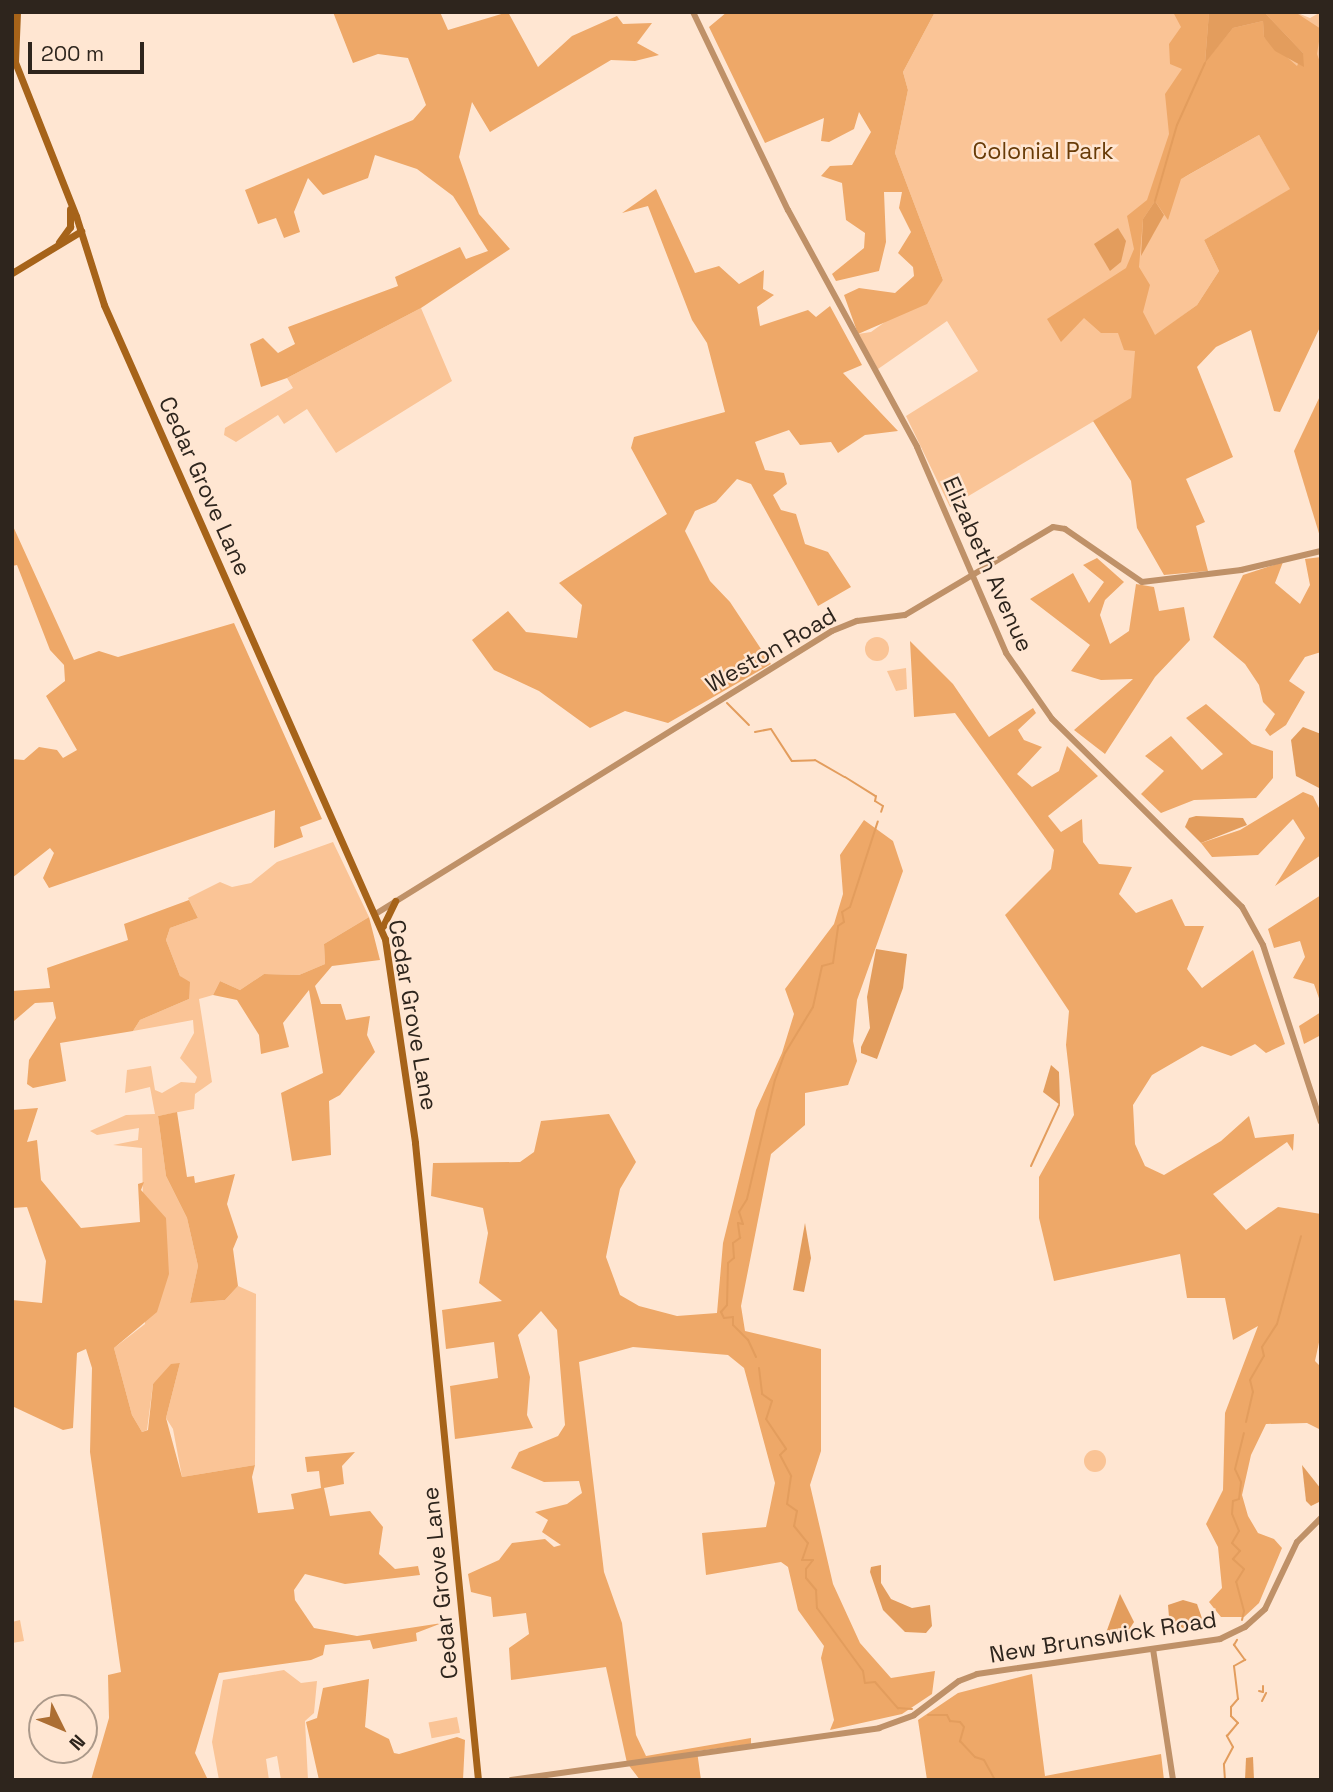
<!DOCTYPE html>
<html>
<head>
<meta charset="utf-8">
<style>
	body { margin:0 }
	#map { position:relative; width:1333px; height:1792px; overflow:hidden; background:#ffe6d2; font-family:"Space Grotesk",sans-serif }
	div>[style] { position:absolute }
	.green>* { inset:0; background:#fac496; transform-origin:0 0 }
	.round { border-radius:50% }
	.forest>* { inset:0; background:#eea868 }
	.water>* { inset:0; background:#e39d5d }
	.stream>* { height:2px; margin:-1px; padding:0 1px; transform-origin:1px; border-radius:1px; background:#e39d5d }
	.tertiary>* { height:6px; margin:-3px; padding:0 3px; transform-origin:3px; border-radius:3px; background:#bf9168 }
	.secondary>* { height:7px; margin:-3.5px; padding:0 3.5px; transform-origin:3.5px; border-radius:3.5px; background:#a66319 }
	span { translate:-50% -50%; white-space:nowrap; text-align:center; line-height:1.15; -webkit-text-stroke:5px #ffe6d2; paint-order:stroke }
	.park-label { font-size:23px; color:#683b07 }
	.street-label { font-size:23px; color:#2e251d }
	.frame { position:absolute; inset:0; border:14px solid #2e251d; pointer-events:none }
	.north { position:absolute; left:28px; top:1694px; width:70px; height:70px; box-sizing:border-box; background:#ffe6d2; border:2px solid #ab998a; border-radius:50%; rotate:133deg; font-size:19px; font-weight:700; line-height:28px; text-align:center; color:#2e251d }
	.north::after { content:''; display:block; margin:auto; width:24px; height:32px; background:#ac6e33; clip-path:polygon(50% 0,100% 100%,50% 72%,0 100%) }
	.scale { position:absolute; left:28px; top:42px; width:116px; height:32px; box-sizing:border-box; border:4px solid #2e251d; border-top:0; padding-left:9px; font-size:21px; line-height:24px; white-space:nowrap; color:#2e251d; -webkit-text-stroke:5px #ffe6d2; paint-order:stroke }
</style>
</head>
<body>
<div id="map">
	<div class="green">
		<i style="clip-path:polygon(935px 12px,1295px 12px,1310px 18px,1321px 12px,1321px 85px,1183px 178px,1259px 135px,1291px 189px,1204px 240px,1219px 271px,1197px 305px,1136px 350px,1131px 399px,950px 507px,906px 416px,978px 371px,947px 321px,878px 369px,858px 334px,871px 332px,943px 280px,895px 153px,908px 90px,903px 72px)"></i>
		<i style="clip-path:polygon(421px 308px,452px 381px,336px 453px,307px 409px,284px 424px,278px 415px,236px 442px,224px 435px,225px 428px,293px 388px,287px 378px)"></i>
		<i class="round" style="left:865px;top:637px;width:24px;height:24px"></i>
		<i style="clip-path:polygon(906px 668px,907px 689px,896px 691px,887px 671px)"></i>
		<i style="clip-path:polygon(333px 842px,369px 917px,324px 944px,325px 964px,299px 975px,264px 974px,240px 990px,220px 981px,213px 995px,199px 999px,212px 1082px,195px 1094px,194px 1109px,158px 1116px,166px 1176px,187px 1218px,198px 1266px,190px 1303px,225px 1300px,238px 1286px,256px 1294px,255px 1465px,182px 1477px,173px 1429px,166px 1418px,180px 1363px,153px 1384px,147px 1430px,142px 1432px,132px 1415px,114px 1348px,145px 1324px,142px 1148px,113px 1145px,138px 1140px,139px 1128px,97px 1135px,90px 1131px,126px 1115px,155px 1114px,150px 1087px,125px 1093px,127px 1070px,151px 1066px,155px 1090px,162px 1093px,181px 1082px,195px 1083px,197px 1077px,180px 1058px,194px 1033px,193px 1020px,133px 1031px,140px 1020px,189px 999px,166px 940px,170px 928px,198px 918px,188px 898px,220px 882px,232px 887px,251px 883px,277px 862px)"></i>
		<i class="round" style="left:1084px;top:1450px;width:22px;height:22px"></i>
		<i style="clip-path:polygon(20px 1620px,24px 1641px,12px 1643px,12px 1622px)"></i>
		<i style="clip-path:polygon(284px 1670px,301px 1683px,317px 1681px,314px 1713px,305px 1721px,308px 1780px,281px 1780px,277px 1756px,266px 1759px,269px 1780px,219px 1780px,212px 1742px,223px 1680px)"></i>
		<i style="left:457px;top:1717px;width:16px;height:29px;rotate:79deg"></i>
	</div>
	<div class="forest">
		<i style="clip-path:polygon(333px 12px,440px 12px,448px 30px,508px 12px,538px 67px,572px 36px,617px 16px,623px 24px,652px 23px,637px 43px,659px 55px,635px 61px,611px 60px,490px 132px,472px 102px,459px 157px,479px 214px,510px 249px,421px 308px,287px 378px,261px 387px,250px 344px,263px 338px,278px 353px,295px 344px,288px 327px,398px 286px,395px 277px,460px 247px,466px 259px,488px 251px,453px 196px,417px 169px,375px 155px,368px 178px,323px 195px,308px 178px,294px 212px,300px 232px,284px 238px,276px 218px,258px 224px,245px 190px,413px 120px,426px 105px,408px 58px,378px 54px,353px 63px)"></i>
		<i style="clip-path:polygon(727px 12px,935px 12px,903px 72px,908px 90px,895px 153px,943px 280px,927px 304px,858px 334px,844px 295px,859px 288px,895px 293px,914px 276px,913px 267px,898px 253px,911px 232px,899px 208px,902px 192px,884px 192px,886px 242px,879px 271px,836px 281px,832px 274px,864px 248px,865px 233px,846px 220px,842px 183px,821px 176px,830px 166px,852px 165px,871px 132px,859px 112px,854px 129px,829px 142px,821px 141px,824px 118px,765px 143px,709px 27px)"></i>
		<i style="clip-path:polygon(evenodd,1173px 12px,1209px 12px,1205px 62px,1233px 28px,1263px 21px,1264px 37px,1297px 66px,1303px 53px,1264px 12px,1295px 12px,1321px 29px,1317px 54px,1321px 65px,1321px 325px,1280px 412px,1274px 411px,1251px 330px,1216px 347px,1197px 367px,1233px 457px,1186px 479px,1205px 522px,1196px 526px,1208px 571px,1164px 575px,1137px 528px,1131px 481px,1093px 421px,1131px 398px,1135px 351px,1124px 350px,1118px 333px,1101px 333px,1084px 318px,1061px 342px,1047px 319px,1126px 268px,1134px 249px,1127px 216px,1147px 200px,1169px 134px,1165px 94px,1182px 69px,1170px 64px,1169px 44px,1181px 27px,1173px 12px,1259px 135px,1290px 189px,1204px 240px,1219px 271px,1197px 305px,1155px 335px,1143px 312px,1150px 285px,1139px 267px,1143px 219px,1155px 201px,1168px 220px,1181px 179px,1259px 135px)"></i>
		<i style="clip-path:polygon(656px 189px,695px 273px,719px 266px,739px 284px,764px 270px,763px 289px,774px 295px,757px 307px,760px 326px,808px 310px,816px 317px,830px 306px,862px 365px,843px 373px,898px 431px,865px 435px,838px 453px,831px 442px,800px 445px,789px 430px,755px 442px,765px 470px,784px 473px,787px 484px,773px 495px,781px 510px,796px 514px,805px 544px,828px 552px,851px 587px,818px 606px,751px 484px,737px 479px,716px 502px,695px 511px,685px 531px,710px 581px,730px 602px,771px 664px,668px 723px,625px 711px,590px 728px,539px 691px,494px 670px,472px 640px,508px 611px,526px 632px,577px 638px,582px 605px,559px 583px,667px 514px,631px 448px,634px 437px,725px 412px,707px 343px,692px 320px,648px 206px,622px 213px)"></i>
		<i style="clip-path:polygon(1321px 394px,1321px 540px,1294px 451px)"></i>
		<i style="clip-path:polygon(12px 524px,74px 660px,99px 651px,118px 657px,234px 623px,322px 819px,300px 827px,303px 837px,274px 848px,275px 810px,49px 888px,43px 878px,54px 853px,50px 848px,12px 878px,12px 759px,24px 760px,39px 747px,57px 750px,63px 758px,77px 750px,46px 696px,65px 681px,64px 665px,50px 650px,17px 565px,12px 566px)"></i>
		<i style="clip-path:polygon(1321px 557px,1321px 652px,1305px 657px,1289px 681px,1305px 692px,1286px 725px,1270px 736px,1265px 730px,1275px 714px,1263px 702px,1259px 685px,1245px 664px,1213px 637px,1243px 575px,1283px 562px,1275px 583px,1300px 604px,1310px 585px,1305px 559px)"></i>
		<i style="clip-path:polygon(1097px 558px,1124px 582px,1105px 600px,1100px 615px,1110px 644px,1129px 631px,1136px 584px,1154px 587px,1159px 611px,1184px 607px,1190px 640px,1155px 677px,1105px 754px,1074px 730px,1133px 679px,1101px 680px,1071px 671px,1090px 645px,1030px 599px,1073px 573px,1089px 603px,1104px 582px,1083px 565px)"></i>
		<i style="clip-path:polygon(910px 641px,953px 684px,989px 737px,1033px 708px,1036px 713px,1018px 730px,1024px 740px,1042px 747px,1017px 774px,1032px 787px,1059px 771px,1067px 746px,1098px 776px,1048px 816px,1061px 832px,1082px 819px,1083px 842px,1099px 864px,1132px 867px,1119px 894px,1136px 913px,1172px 899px,1185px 926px,1204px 926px,1187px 969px,1202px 988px,1253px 950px,1285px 1044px,1266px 1053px,1255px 1044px,1231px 1056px,1202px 1046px,1152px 1075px,1133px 1105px,1135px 1144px,1145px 1166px,1164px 1175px,1221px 1141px,1249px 1116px,1255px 1138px,1294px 1134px,1293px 1151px,1287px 1142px,1213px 1194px,1246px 1230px,1278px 1207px,1321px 1214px,1321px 1333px,1315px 1361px,1321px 1367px,1321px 1430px,1307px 1423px,1266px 1424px,1251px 1455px,1242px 1495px,1248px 1516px,1258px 1533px,1274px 1539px,1282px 1548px,1259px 1603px,1244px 1617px,1221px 1617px,1209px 1602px,1222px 1588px,1218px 1547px,1206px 1524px,1223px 1490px,1225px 1413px,1258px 1326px,1233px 1340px,1225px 1298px,1187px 1298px,1180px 1254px,1054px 1281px,1039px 1218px,1039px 1177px,1074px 1115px,1066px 1045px,1069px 1011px,1005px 915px,1051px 869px,1054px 850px,955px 713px,914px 717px)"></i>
		<i style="clip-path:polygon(1206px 704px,1252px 744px,1273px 751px,1273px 778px,1256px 798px,1194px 800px,1161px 813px,1141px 794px,1164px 771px,1145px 756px,1171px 736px,1202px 770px,1223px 754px,1186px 718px)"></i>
		<i style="clip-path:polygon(1303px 792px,1313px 796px,1321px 812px,1321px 855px,1275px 886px,1305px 838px,1293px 819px,1258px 855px,1212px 857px,1201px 843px,1240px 830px)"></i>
		<i style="clip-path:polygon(864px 820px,893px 841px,903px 871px,857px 1000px,853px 1041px,857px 1061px,848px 1085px,805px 1093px,805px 1125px,771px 1154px,741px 1306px,745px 1331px,821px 1349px,821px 1451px,810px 1485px,833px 1584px,860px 1643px,891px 1678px,935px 1671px,932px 1694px,902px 1714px,830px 1730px,834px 1720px,821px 1658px,824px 1646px,798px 1610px,788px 1567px,781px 1562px,706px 1575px,702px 1533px,766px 1527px,775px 1483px,744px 1368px,728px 1355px,633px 1347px,579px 1362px,604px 1572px,622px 1623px,636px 1735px,646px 1756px,751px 1738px,751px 1744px,697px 1751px,701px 1780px,640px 1780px,627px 1763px,606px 1667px,511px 1680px,509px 1648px,529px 1634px,526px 1613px,493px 1617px,491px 1597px,471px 1592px,468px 1574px,499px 1560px,512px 1543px,545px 1539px,554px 1547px,561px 1545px,542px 1532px,548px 1520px,535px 1512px,567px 1504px,582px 1493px,579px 1481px,544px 1482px,511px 1468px,519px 1452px,558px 1436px,565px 1425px,557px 1330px,541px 1311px,518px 1335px,530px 1377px,527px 1415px,533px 1428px,455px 1439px,450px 1386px,498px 1378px,494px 1342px,446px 1349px,442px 1310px,502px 1301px,479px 1283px,488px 1233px,483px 1208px,431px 1196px,433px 1163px,520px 1162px,534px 1152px,541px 1121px,609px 1114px,636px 1162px,620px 1189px,606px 1257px,620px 1295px,639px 1306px,677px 1316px,717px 1313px,723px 1243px,756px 1110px,782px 1053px,794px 1014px,785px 989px,834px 924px,843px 894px,840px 855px)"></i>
		<i style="clip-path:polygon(1321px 895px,1321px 1004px,1314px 984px,1293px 978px,1305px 957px,1300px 941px,1274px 948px,1268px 929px)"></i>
		<i style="clip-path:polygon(189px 900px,198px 918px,170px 928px,166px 940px,180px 976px,190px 982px,189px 999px,140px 1020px,133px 1031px,60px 1043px,66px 1081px,33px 1088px,27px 1084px,29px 1060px,56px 1018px,53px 1002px,35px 1003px,14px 1021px,12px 1031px,12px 991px,50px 988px,47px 968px,128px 940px,124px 924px)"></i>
		<i style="clip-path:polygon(369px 917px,380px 960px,332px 966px,315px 986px,321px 1004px,341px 1004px,346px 1020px,370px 1016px,367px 1035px,375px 1052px,340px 1095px,329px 1101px,331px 1155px,292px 1161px,281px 1093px,323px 1073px,309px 990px,283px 1023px,289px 1047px,261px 1054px,259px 1035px,237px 1000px,213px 995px,220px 981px,240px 990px,264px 974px,299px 975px,325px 964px,324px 944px)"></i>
		<i style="clip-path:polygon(1321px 1012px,1321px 1035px,1304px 1044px,1299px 1026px)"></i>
		<i style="clip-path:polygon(38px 1108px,27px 1142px,37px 1140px,41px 1180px,81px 1228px,140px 1222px,138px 1184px,144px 1182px,141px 1190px,166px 1218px,169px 1274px,157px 1312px,114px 1348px,132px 1415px,142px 1432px,148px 1430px,153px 1384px,171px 1364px,180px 1363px,166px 1418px,182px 1477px,255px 1465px,252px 1477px,258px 1513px,294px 1509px,291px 1494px,321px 1488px,319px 1471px,307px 1472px,305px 1457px,355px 1452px,342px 1466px,344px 1484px,324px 1488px,330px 1516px,370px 1511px,383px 1527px,379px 1554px,395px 1569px,418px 1566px,420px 1575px,345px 1584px,305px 1574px,294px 1590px,295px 1600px,314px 1628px,357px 1636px,442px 1623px,416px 1633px,417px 1641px,373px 1649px,370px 1640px,325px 1645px,323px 1655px,311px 1660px,219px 1673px,195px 1753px,208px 1780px,91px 1780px,109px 1718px,108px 1675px,121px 1672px,90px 1452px,92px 1368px,86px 1349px,77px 1353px,73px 1428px,63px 1430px,12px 1406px,12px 1300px,42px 1303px,46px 1261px,27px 1207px,12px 1208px,12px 1110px)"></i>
		<i style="clip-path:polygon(177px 1112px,187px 1177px,194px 1176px,195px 1183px,235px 1174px,227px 1204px,238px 1237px,233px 1249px,238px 1286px,225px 1300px,190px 1303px,198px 1266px,187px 1218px,166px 1176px,158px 1116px)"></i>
		<i style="clip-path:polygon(1032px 1674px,1045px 1776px,1161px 1754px,1164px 1780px,927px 1780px,918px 1720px,958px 1693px)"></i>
		<i style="clip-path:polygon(369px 1679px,365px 1727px,389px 1739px,394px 1753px,399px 1754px,457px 1737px,465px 1740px,463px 1780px,319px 1780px,306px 1722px,317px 1718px,323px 1688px)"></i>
	</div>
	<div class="water">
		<i style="clip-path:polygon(1209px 12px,1264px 12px,1303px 53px,1304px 67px,1275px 51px,1264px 37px,1263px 21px,1233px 28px,1205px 63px)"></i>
		<i style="clip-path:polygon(1155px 201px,1164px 215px,1141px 256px,1143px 219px)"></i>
		<i style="clip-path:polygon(1118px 228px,1126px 241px,1121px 262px,1110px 271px,1094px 244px)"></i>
		<i style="clip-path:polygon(1303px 727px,1321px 734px,1321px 789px,1296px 776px,1291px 740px)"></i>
		<i style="clip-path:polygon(1196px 816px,1243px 818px,1247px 825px,1201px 843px,1185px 827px,1189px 818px)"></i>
		<i style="clip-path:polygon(876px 949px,907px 954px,903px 988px,877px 1059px,861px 1053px,861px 1047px,870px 1028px,867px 997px)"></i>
		<i style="clip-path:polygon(1051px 1065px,1059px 1072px,1060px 1105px,1043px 1092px)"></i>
		<i style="clip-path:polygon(805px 1223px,811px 1258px,804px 1292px,793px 1290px)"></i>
		<i style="clip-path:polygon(1302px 1465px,1321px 1489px,1321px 1501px,1311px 1506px,1306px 1501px)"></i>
		<i style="clip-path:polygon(881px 1565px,881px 1583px,891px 1599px,912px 1608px,930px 1605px,932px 1626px,926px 1633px,905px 1632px,883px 1610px,870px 1572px,871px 1567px)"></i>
		<i style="clip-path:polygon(1120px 1594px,1134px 1622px,1125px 1636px,1112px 1638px,1106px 1633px)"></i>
		<i style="clip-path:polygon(1183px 1600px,1197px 1604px,1204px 1624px,1201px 1629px,1186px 1631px,1169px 1617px,1168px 1605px)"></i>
		<i style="clip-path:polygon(1253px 1757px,1254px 1780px,1245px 1780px,1246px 1758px)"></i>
	</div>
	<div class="stream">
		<i style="left:1155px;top:201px;width:79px;rotate:-73.9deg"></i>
		<i style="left:1177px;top:125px;width:68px;rotate:-65.7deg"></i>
		<i style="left:727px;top:703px;width:31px;rotate:45deg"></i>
		<i style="left:755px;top:732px;width:16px;rotate:-11deg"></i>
		<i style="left:771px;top:729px;width:38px;rotate:57deg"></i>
		<i style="left:792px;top:761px;width:23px;rotate:-2deg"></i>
		<i style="left:815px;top:760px;width:34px;rotate:30deg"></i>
		<i style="left:845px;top:777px;width:36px;rotate:32deg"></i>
		<i style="left:876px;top:796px;width:5px;rotate:101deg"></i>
		<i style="left:875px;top:801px;width:9px;rotate:32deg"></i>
		<i style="left:883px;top:806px;width:6px;rotate:108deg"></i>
		<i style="left:1031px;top:1166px;width:67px;rotate:-65.3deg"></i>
		<i style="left:756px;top:1357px;width:19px;rotate:-115deg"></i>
		<i style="left:748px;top:1340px;width:21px;rotate:-135deg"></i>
		<i style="left:733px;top:1325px;width:8px;rotate:-90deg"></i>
		<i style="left:733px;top:1317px;width:9px;rotate:174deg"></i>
		<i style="left:724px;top:1318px;width:7px;rotate:-117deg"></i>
		<i style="left:721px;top:1312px;width:9px;rotate:-49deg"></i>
		<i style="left:727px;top:1305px;width:42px;rotate:-88.6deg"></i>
		<i style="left:728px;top:1263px;width:8px;rotate:-40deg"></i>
		<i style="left:734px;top:1258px;width:15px;rotate:-94deg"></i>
		<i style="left:733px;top:1243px;width:9px;rotate:-36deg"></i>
		<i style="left:740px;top:1238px;width:15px;rotate:-98deg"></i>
		<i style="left:738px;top:1223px;width:5px;rotate:11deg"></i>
		<i style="left:743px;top:1224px;width:13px;rotate:-108deg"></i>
		<i style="left:739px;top:1212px;width:15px;rotate:-58deg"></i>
		<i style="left:747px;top:1199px;width:122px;rotate:-76.8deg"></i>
		<i style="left:775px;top:1080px;width:29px;rotate:-70deg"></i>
		<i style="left:785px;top:1053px;width:54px;rotate:-58.7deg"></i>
		<i style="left:813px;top:1007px;width:42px;rotate:-77.6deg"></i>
		<i style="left:822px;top:966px;width:11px;rotate:-15deg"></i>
		<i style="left:833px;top:963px;width:37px;rotate:-82deg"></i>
		<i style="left:838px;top:926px;width:7px;rotate:-34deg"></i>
		<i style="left:844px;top:922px;width:10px;rotate:-101deg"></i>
		<i style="left:842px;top:912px;width:9px;rotate:-32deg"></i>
		<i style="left:850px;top:907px;width:90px;rotate:-72deg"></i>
		<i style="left:759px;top:1368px;width:26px;rotate:83deg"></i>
		<i style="left:762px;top:1394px;width:12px;rotate:35deg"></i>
		<i style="left:772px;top:1401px;width:19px;rotate:108deg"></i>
		<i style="left:766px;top:1419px;width:36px;rotate:56deg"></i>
		<i style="left:786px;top:1449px;width:8px;rotate:135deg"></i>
		<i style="left:780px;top:1455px;width:24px;rotate:62deg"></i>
		<i style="left:791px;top:1476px;width:28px;rotate:98deg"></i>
		<i style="left:787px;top:1504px;width:12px;rotate:35deg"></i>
		<i style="left:797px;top:1511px;width:15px;rotate:101deg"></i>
		<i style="left:794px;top:1526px;width:22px;rotate:51deg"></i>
		<i style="left:808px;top:1543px;width:18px;rotate:109deg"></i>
		<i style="left:802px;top:1560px;width:11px"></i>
		<i style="left:813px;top:1560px;width:11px;rotate:128deg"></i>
		<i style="left:806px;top:1569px;width:9px;rotate:90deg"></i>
		<i style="left:806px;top:1578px;width:16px;rotate:50deg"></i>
		<i style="left:816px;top:1590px;width:18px;rotate:87deg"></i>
		<i style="left:817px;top:1608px;width:78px;rotate:53.9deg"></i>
		<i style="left:863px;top:1671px;width:12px;rotate:81deg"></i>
		<i style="left:865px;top:1683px;width:10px;rotate:-6deg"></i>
		<i style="left:875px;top:1682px;width:35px;rotate:49deg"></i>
		<i style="left:898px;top:1708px;width:14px;rotate:4deg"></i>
		<i style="left:1246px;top:1422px;width:31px;rotate:-77deg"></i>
		<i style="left:1253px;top:1392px;width:12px;rotate:-104deg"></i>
		<i style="left:1250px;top:1380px;width:28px;rotate:-60deg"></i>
		<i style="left:1264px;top:1356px;width:9px;rotate:-103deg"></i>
		<i style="left:1262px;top:1347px;width:27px;rotate:-57deg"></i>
		<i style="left:1277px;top:1324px;width:91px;rotate:-74.7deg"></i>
		<i style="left:1242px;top:1620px;width:9px;rotate:-77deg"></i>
		<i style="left:1244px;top:1611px;width:30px;rotate:-105deg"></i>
		<i style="left:1236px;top:1582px;width:15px;rotate:-58deg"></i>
		<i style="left:1244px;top:1569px;width:15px;rotate:-138deg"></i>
		<i style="left:1233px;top:1559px;width:11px;rotate:-49deg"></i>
		<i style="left:1240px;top:1551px;width:11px;rotate:-135deg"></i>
		<i style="left:1232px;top:1543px;width:14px;rotate:-60deg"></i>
		<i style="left:1239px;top:1531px;width:18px;rotate:-112deg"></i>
		<i style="left:1232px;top:1514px;width:13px;rotate:-86deg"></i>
		<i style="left:1233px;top:1501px;width:6px;rotate:-18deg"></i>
		<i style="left:1239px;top:1499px;width:17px;rotate:-83deg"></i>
		<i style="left:1241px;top:1482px;width:14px;rotate:-115deg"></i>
		<i style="left:1235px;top:1469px;width:37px;rotate:-76deg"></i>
		<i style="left:1259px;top:1691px;width:4px;rotate:14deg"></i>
		<i style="left:1263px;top:1692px;width:6px;rotate:-90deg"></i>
		<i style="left:1262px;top:1701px;width:9px;rotate:-63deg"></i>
		<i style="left:928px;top:1715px;width:19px"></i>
		<i style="left:947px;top:1715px;width:7px;rotate:63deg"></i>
		<i style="left:950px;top:1721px;width:10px;rotate:6deg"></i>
		<i style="left:960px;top:1722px;width:6px;rotate:51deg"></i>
		<i style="left:964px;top:1727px;width:15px;rotate:106deg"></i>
		<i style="left:960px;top:1741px;width:22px;rotate:47deg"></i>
		<i style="left:975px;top:1757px;width:9px;rotate:18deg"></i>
		<i style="left:984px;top:1760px;width:23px;rotate:61deg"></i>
		<i style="left:1225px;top:1780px;width:16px;rotate:-94deg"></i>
		<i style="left:1224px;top:1764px;width:19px;rotate:-62deg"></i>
		<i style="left:1233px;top:1747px;width:13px;rotate:-119deg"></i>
		<i style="left:1227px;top:1736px;width:17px;rotate:-50deg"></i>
		<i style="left:1238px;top:1723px;width:10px;rotate:-135deg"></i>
		<i style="left:1231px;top:1716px;width:9px;rotate:-90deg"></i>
		<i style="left:1231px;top:1707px;width:11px;rotate:-49deg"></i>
		<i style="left:1238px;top:1699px;width:33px;rotate:-97deg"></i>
		<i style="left:1234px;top:1666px;width:13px;rotate:-29deg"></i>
		<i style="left:1245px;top:1660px;width:19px;rotate:-126deg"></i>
		<i style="left:1234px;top:1645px;width:6px;rotate:-59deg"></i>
	</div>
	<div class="tertiary">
		<i style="left:693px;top:12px;width:220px;rotate:64.4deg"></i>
		<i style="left:788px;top:210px;width:270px;rotate:61.4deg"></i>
		<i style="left:917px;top:447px;width:224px;rotate:66.6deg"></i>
		<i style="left:1006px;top:653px;width:80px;rotate:55.1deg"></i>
		<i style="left:1052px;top:719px;width:267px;rotate:44.7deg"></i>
		<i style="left:1242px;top:907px;width:43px;rotate:61.1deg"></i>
		<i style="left:1263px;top:945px;width:186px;rotate:71.9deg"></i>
		<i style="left:377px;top:913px;width:535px;rotate:-31.79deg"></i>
		<i style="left:832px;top:631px;width:27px;rotate:-22deg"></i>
		<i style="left:857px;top:621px;width:48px;rotate:-7.1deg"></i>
		<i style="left:905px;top:615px;width:172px;rotate:-30.7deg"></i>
		<i style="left:1053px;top:527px;width:12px;rotate:9deg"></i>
		<i style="left:1065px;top:529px;width:93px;rotate:34.5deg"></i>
		<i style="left:1142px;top:582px;width:100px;rotate:-6.9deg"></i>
		<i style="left:1241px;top:570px;width:82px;rotate:-13.4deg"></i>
		<i style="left:1153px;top:1649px;width:133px;rotate:81.3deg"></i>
		<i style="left:511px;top:1780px;width:372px;rotate:-8deg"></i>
		<i style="left:879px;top:1728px;width:37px;rotate:-20deg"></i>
		<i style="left:914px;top:1715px;width:56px;rotate:-37.1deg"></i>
		<i style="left:959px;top:1681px;width:19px;rotate:-21deg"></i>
		<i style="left:977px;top:1674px;width:246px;rotate:-8.2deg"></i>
		<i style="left:1220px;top:1639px;width:28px;rotate:-26deg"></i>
		<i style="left:1245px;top:1627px;width:27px;rotate:-42deg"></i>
		<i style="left:1265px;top:1609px;width:74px;rotate:-64.5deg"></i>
		<i style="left:1297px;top:1542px;width:34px;rotate:-45deg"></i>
	</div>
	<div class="secondary">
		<i style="left:17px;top:12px;width:50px;rotate:92.3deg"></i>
		<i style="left:15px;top:62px;width:166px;rotate:68.4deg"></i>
		<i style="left:76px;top:216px;width:93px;rotate:72.5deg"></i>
		<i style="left:104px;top:305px;width:693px;rotate:66.1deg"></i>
		<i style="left:385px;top:939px;width:206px;rotate:81.6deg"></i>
		<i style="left:415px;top:1143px;width:640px;rotate:84.35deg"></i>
		<i style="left:59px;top:242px;width:19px;rotate:-54deg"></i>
		<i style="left:70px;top:227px;width:18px;rotate:-90deg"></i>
		<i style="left:12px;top:273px;width:81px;rotate:-31.3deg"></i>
		<i style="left:383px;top:926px;width:28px;rotate:-64deg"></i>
	</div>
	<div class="park-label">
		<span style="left:1043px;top:151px">Colonial Park</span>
	</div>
	<div class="street-label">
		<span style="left:205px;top:486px;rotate:66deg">Cedar Grove Lane</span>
		<span style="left:988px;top:564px;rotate:66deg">Elizabeth Avenue</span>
		<span style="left:771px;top:650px;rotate:-30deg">Weston Road</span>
		<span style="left:413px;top:1015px;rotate:80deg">Cedar Grove Lane</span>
		<span style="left:440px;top:1583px;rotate:-96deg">Cedar Grove Lane</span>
		<span style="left:1103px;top:1637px;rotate:-9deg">New Brunswick Road</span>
	</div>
	<div class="frame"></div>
	<div class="north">N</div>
	<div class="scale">200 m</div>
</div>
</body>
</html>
